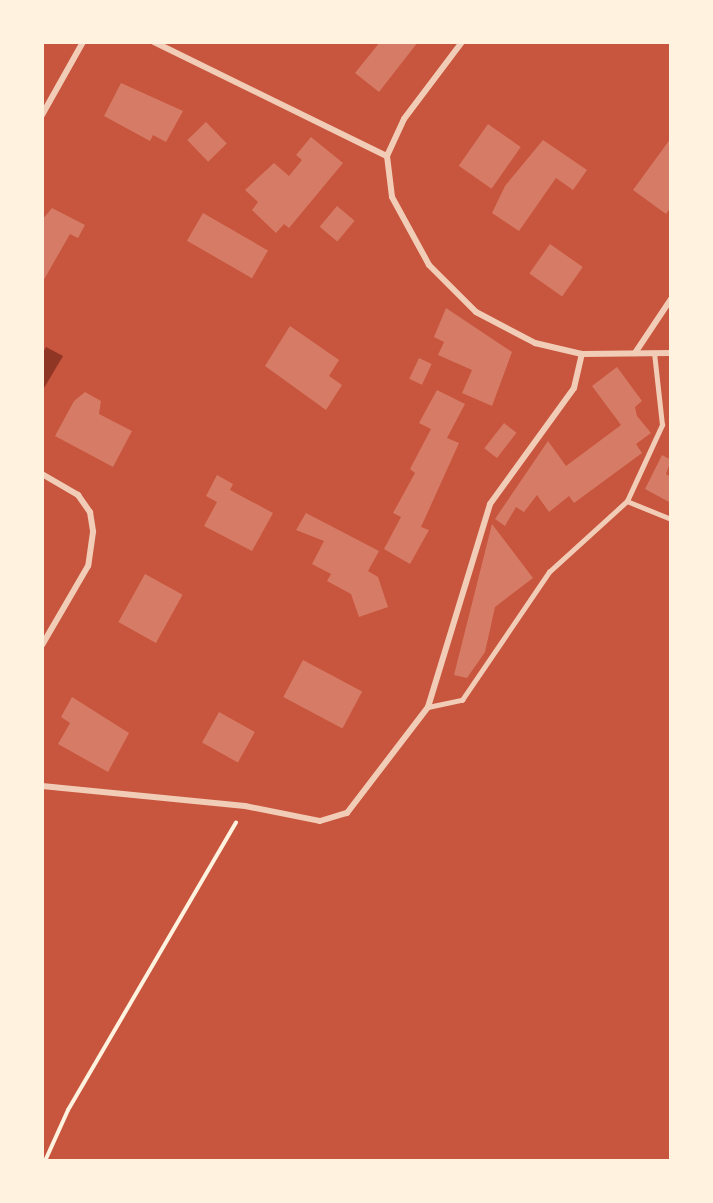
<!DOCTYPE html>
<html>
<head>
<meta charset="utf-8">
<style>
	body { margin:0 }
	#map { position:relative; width:713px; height:1203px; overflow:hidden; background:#c8553d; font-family:"Alegreya Sans",sans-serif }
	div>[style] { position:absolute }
	.water>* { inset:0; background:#8f3625 }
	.building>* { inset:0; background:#d67c66; transform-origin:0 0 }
	.path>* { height:4px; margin:-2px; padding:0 2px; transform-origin:2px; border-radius:2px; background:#fff3e0 }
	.service>* { height:4.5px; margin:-2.25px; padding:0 2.25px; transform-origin:2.25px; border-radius:2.25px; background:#f1ccb7 }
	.minor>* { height:6px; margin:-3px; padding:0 3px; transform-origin:3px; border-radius:3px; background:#f1ccb7 }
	span { translate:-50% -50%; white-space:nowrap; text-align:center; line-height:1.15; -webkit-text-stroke:6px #fff3e0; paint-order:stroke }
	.frame { position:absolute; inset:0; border:44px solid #fff3e0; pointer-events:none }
</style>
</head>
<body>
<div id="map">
	<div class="water">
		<i style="clip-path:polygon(46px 347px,63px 356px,44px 388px,42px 354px)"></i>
	</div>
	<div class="building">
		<i style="clip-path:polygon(380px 42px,418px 42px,379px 92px,355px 73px)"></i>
		<i style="clip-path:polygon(121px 83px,183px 111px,166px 142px,153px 135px,150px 141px,104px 116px)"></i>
		<i style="left:206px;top:122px;width:30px;height:26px;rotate:46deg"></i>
		<i style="left:488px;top:124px;width:40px;height:51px;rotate:35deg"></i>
		<i style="clip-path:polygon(311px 137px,343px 163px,289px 228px,284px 224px,276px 233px,252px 210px,258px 202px,245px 190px,274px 163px,289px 176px,302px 160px,296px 155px)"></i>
		<i style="clip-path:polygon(671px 138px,671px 207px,666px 214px,633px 190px)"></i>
		<i style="clip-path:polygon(543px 140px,587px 170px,573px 190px,556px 178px,519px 231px,492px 213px,505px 186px)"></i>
		<i style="left:337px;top:206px;width:23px;height:27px;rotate:40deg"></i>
		<i style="clip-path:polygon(52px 208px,85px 225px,78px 238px,70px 234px,42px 283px,42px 220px)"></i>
		<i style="left:203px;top:213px;width:75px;height:32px;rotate:30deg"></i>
		<i style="left:550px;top:244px;width:40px;height:36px;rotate:35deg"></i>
		<i style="clip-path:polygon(446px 308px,512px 352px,492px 406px,462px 393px,472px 370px,438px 355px,444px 342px,434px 337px)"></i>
		<i style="clip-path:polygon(290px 326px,339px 360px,329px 376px,342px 385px,326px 410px,265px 366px)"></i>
		<i style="left:419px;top:358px;width:14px;height:23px;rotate:25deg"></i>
		<i style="clip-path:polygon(617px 367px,642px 401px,635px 407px,637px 416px,651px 433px,636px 444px,642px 453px,574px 503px,569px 496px,549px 512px,537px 495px,524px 512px,516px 507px,505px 526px,495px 519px,548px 441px,566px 466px,621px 425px,592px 386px)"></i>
		<i style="clip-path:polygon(437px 390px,465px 404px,447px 438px,459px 443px,421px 527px,429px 530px,410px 564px,384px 549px,401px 517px,393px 513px,415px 473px,410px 469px,431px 429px,419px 423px)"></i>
		<i style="clip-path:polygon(85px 392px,101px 401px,99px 414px,132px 431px,113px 467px,55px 436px,74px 401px)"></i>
		<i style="left:504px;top:423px;width:16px;height:32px;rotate:38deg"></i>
		<i style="clip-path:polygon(662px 455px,671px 460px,666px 474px,671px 477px,671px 503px,645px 489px)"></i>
		<i style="clip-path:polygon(217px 475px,233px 484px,230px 490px,273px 513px,252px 551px,204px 526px,217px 502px,206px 496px)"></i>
		<i style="clip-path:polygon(306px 513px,379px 551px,368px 571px,378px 577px,388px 607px,359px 617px,351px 594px,327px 581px,331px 574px,312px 564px,324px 541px,296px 530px)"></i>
		<i style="clip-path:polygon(492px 524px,533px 578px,495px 607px,485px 652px,467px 678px,454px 675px)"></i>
		<i style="left:145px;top:574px;width:43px;height:55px;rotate:29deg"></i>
		<i style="left:303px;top:660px;width:67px;height:42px;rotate:28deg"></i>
		<i style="clip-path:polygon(72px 697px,129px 733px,108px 772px,58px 744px,70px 723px,61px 717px)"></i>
		<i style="left:219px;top:712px;width:41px;height:35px;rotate:29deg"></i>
	</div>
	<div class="path">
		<i style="left:45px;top:1161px;width:56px;rotate:-65.7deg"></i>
		<i style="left:68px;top:1110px;width:333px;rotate:-59.7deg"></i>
	</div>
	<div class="service">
		<i style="left:627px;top:501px;width:84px;rotate:-65.3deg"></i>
		<i style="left:662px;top:425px;width:72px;rotate:-96.3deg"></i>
		<i style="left:428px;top:707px;width:35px;rotate:-12deg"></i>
		<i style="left:462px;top:700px;width:155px;rotate:-55.8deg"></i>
		<i style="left:549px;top:572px;width:105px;rotate:-42.3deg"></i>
		<i style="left:627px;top:501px;width:48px;rotate:22.2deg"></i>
	</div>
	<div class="minor">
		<i style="left:154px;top:42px;width:259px;rotate:26.1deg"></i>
		<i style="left:462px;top:42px;width:96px;rotate:127deg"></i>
		<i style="left:404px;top:119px;width:41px;rotate:114.7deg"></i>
		<i style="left:387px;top:156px;width:41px;rotate:83deg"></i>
		<i style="left:392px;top:197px;width:77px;rotate:61.4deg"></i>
		<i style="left:429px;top:265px;width:66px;rotate:45deg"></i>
		<i style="left:476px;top:312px;width:67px;rotate:27.7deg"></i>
		<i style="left:535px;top:343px;width:48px;rotate:13.2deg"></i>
		<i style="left:582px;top:354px;width:89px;rotate:-0.6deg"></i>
		<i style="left:42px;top:115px;width:84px;rotate:-60.7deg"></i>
		<i style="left:635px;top:353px;width:65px;rotate:-56.3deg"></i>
		<i style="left:42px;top:474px;width:42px;rotate:30.3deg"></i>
		<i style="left:78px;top:495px;width:21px;rotate:55deg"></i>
		<i style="left:90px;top:512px;width:20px;rotate:81deg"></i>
		<i style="left:93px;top:532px;width:34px;rotate:98deg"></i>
		<i style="left:88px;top:566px;width:91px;rotate:120.2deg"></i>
		<i style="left:42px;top:786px;width:204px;rotate:5.6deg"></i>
		<i style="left:245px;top:806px;width:76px;rotate:11.3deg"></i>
		<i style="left:320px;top:821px;width:28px;rotate:-17deg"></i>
		<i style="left:347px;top:813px;width:133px;rotate:-52.6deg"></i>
		<i style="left:428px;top:707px;width:212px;rotate:-73deg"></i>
		<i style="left:490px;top:504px;width:143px;rotate:-54.1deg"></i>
		<i style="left:574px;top:388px;width:35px;rotate:-77deg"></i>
	</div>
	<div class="frame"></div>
</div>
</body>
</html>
